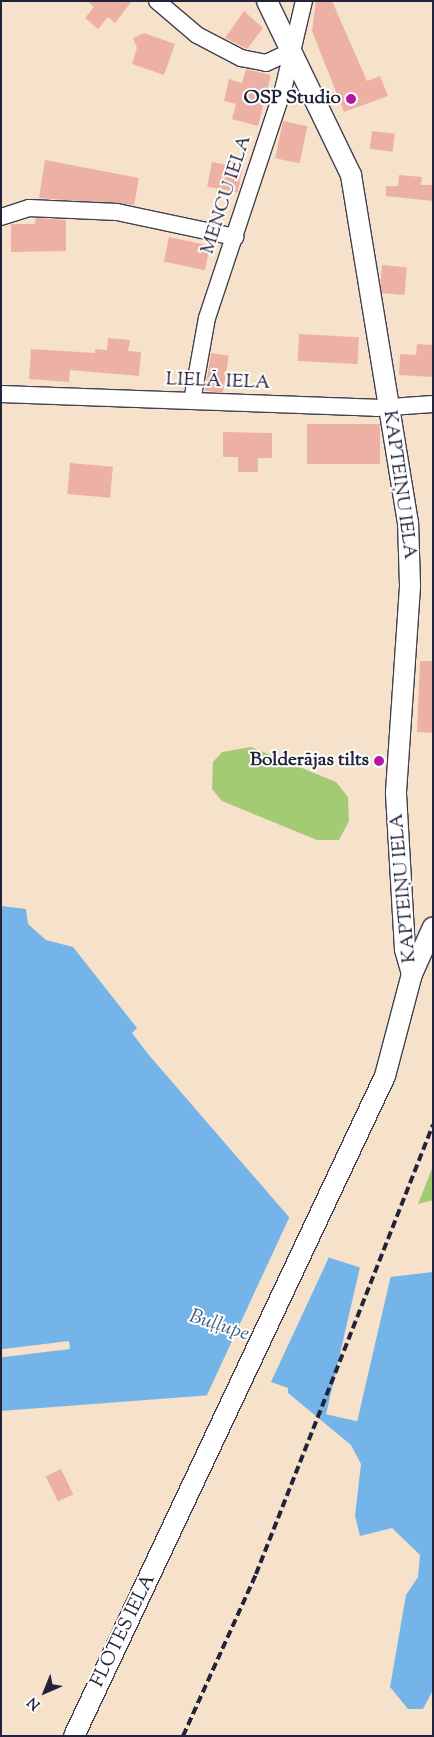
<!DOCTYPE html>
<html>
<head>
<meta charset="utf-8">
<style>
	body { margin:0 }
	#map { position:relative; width:434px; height:1737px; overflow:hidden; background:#f6e2ca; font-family:"Sorts Mill Goudy",serif }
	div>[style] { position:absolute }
	.green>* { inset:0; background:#a4ca74 }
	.water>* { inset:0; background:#75b4e9 }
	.pier>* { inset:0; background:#f6e2ca; transform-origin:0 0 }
	.building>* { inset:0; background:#ecb1a4; transform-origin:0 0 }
	.roads { filter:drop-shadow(1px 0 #423f50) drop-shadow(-1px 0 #423f50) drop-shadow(0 1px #423f50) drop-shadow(0 -1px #423f50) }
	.minor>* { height:16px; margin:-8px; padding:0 8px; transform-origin:8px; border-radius:8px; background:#fff }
	.tertiary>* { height:20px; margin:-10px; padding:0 10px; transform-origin:10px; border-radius:10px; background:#fff }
	.rail>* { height:4px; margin-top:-2px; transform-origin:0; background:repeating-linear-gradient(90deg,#22223b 0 8px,transparent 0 12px) }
	.dots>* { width:14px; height:14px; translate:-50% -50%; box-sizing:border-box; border:2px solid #fff; border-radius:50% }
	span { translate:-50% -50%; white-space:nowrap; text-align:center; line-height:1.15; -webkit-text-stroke:4px #fff; paint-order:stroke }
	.poi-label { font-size:19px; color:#22223b; font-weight:700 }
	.right { translate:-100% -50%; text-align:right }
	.street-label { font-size:19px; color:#22223b }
	.water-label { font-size:20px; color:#435c81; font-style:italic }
	.frame { position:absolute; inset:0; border:2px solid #22223b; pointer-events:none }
	.north { position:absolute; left:20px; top:1667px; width:50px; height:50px; -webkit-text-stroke:4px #fff; paint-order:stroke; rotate:224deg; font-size:14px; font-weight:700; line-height:20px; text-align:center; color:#22223b }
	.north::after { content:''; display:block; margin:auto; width:18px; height:22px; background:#22223b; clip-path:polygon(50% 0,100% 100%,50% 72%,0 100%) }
</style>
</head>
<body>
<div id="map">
	<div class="green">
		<i style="clip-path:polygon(251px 747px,336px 782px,348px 797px,349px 821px,339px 840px,317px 840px,222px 801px,212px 789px,213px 762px,222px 752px)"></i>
		<i style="clip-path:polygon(433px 1166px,433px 1200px,418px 1204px)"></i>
	</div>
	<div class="water">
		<i style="clip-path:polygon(1px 906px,26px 909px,28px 924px,46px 940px,73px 947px,137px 1028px,132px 1033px,148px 1054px,295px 1224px,330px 1258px,390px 1277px,433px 1272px,433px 1690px,423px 1709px,408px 1709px,390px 1687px,406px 1595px,418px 1577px,420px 1555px,392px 1528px,360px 1536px,355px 1516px,361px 1464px,351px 1445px,288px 1393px,288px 1388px,263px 1379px,251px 1392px,1px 1411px)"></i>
	</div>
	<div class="pier">
		<i style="clip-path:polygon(290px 1216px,330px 1255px,270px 1384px,258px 1384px,252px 1394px,206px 1397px)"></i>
		<i style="left:360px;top:1267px;width:32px;height:151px;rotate:13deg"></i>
		<i style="left:69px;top:1341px;width:8px;height:68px;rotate:83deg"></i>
	</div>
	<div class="building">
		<i style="clip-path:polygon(87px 1px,132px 1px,115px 23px,108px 17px,98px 29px,85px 18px,94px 7px)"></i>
		<i style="clip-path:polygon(316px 1px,332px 1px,367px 81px,380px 76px,388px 96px,344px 112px,312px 31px)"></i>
		<i style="clip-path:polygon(244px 11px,263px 28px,247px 49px,225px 38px)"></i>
		<i style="clip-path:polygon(144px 33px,175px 44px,164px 75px,132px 64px,137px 48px,133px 38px)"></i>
		<i style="clip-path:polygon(246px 69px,271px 75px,258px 126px,232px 119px,236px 104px,224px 101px,229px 79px,242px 83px)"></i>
		<i style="left:283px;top:121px;width:25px;height:38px;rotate:12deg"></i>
		<i style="left:372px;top:131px;width:23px;height:18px;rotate:7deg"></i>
		<i style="clip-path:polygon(45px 160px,139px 178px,134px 205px,39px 198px)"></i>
		<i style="left:212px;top:162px;width:31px;height:25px;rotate:11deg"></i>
		<i style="clip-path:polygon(399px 175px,422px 177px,421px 185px,433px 185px,433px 201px,386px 196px,386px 186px,398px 186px)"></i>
		<i style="clip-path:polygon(36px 218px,66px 220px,66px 251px,11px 252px,11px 224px,35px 224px)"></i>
		<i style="left:169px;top:237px;width:42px;height:25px;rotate:12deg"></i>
		<i style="left:382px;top:265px;width:25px;height:28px;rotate:5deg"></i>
		<i style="left:299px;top:334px;width:60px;height:27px;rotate:3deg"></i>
		<i style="clip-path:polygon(108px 338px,130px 340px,128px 351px,141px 352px,139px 376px,70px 370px,69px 382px,29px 379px,31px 349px,95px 353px,95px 349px,107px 350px)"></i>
		<i style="clip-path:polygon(417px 344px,433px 345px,433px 377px,399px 375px,400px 354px,416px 355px)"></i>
		<i style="left:211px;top:353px;width:18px;height:38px;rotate:9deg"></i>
		<i style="left:307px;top:424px;width:73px;height:40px"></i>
		<i style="clip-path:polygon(223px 432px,272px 433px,272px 458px,258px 458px,258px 472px,238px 472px,238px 457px,223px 457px)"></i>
		<i style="left:70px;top:463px;width:43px;height:31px;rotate:5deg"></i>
		<i style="clip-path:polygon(420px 661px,433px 661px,433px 733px,417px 732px)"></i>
		<i style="left:61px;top:1469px;width:28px;height:17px;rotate:64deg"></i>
	</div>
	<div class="roads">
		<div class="minor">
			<i style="left:157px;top:1px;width:52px;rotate:40.4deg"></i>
			<i style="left:197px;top:35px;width:50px;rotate:27.6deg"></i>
			<i style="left:241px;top:58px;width:25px;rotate:11deg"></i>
			<i style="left:266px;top:63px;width:26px;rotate:-25deg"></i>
			<i style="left:1px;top:217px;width:29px;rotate:-18deg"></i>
			<i style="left:29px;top:208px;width:88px;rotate:2.6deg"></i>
			<i style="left:117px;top:212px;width:121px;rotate:12deg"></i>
			<i style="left:1px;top:394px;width:375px;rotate:2.1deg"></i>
			<i style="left:376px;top:408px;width:57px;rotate:-4deg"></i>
			<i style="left:192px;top:401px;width:84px;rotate:-79.8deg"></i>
			<i style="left:207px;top:318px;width:244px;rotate:-71.6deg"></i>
			<i style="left:284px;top:86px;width:87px;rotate:-76.8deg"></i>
		</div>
		<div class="tertiary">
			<i style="left:412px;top:974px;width:51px;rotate:-65.9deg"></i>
			<i style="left:74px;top:1736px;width:730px;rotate:-64.77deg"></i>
			<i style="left:385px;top:1076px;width:106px;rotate:-75.2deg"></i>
			<i style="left:412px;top:974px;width:25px;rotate:-106deg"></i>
			<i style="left:405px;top:950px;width:158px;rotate:-93.3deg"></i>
			<i style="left:396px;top:792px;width:207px;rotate:-86.1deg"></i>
			<i style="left:410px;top:585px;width:62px;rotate:-91.8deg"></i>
			<i style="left:408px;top:523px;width:353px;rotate:-99.3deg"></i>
			<i style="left:351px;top:175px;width:193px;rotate:-115.8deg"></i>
		</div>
	</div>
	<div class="rail">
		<i style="left:183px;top:1736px;width:178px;rotate:-65.7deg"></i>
		<i style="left:256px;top:1574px;width:483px;rotate:-68.5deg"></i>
	</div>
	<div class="dots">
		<i style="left:351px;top:99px;background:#b5179e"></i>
		<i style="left:379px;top:761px;background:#b5179e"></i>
	</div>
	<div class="poi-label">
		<span class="right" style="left:341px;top:99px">OSP Studio</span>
		<span class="right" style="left:369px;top:761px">Bolderājas tilts</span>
	</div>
	<div class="street-label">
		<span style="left:227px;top:195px;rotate:-72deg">MENCU IELA</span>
		<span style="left:218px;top:382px;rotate:2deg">LIELĀ IELA</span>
		<span style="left:399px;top:485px;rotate:82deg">KAPTEIŅU IELA</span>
		<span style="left:404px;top:888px;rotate:-95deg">KAPTEIŅU IELA</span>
		<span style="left:124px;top:1631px;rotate:-64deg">FLOTES IELA</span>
	</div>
	<div class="water-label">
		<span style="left:219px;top:1326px;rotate:18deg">Buļļupe</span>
	</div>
	<div class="frame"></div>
	<div class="north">N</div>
</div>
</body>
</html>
